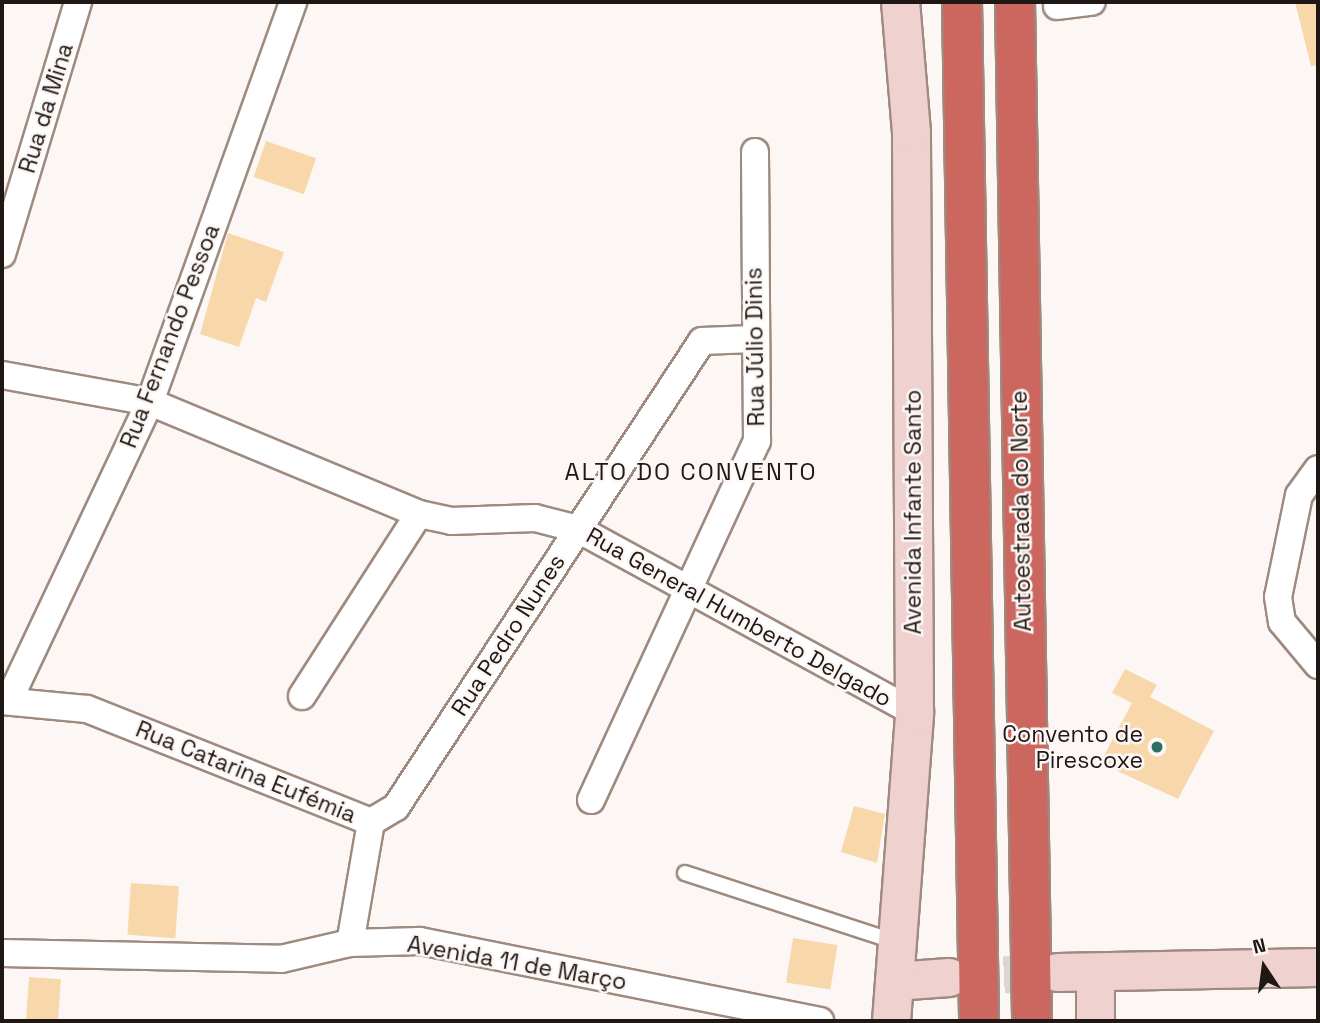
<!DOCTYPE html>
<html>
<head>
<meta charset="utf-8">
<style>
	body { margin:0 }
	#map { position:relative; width:1320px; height:1023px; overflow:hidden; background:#fcf7f5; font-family:"Space Grotesk",sans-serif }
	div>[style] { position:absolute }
	.building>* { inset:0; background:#f8d8aa; transform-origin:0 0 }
	.secondary-tunnel>* { height:37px; margin-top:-18.5px; transform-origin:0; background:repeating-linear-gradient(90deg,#dbd5d3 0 37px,transparent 0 55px) }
	.roads { filter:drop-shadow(2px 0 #9e8a7e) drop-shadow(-2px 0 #9e8a7e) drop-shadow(0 2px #9e8a7e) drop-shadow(0 -2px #9e8a7e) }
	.lane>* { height:14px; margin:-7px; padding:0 7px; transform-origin:7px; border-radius:7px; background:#fff }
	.street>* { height:26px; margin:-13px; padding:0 13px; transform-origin:13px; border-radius:13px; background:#fff }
	.secondary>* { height:37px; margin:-18.5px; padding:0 18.5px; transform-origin:18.5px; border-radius:18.5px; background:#efd1cf }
	.highway>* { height:38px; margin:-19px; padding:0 19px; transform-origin:19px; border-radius:19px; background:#cb675e }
	.dots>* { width:19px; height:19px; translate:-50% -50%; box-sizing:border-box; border:4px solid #fcf7f5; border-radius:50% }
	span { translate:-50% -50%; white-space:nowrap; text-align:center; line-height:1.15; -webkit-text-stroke:5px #fcf7f5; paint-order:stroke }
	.street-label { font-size:23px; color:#1f1713 }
	.poi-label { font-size:23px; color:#1f1713 }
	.right { translate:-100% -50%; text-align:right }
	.neighbourhood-label { font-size:24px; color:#1f1713; letter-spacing:2px }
	.frame { position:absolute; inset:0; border:4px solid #1f1713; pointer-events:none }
	.north { position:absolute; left:1229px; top:932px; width:70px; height:70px; -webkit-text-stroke:5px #fcf7f5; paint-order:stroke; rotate:347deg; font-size:19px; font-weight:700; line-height:28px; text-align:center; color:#1f1713 }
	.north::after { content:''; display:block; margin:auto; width:24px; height:32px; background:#1f1713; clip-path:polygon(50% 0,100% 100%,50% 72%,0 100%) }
</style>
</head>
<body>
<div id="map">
	<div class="building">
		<i style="clip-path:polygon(1295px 2px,1318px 2px,1318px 65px,1311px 66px)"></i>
		<i style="left:266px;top:141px;width:53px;height:38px;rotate:19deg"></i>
		<i style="clip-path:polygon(228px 233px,284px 252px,266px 302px,256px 298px,239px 347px,200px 334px)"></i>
		<i style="clip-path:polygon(1125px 669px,1157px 685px,1150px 697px,1214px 731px,1178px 799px,1100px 763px,1132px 703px,1112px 693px)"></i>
		<i style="clip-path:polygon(854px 806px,885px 814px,877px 863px,841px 852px)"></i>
		<i style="left:131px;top:883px;width:48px;height:52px;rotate:4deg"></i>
		<i style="left:793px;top:938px;width:45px;height:45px;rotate:9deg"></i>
		<i style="left:29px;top:977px;width:32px;height:44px;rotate:4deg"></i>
	</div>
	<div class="secondary-tunnel">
		<i style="left:949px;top:977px;width:108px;rotate:-2.7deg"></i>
	</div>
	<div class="roads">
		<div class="lane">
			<i style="left:685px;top:873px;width:222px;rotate:18.1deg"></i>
		</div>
		<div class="street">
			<i style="left:1057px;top:6px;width:35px;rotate:-7deg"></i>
			<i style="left:2px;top:254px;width:263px;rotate:-73.2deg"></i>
			<i style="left:2px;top:375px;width:150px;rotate:10.3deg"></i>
			<i style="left:150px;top:402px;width:291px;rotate:22.6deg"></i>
			<i style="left:419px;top:514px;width:33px;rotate:12deg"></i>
			<i style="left:451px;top:521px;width:84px;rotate:-2deg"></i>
			<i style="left:535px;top:518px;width:44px;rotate:14.3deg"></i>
			<i style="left:578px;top:529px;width:383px;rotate:28.6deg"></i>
			<i style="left:1318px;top:469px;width:32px;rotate:126deg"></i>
			<i style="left:1299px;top:495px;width:104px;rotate:101.6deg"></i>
			<i style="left:1278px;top:597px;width:25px;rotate:81deg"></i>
			<i style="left:1282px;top:622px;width:56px;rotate:50.1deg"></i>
			<i style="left:302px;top:696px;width:216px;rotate:-57.3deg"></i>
			<i style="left:9px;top:700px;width:330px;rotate:-64.7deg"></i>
			<i style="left:150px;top:402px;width:425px;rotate:-70.3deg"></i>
			<i style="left:2px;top:701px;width:85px;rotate:5.4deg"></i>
			<i style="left:87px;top:709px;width:306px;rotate:21.7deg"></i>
			<i style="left:371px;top:822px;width:123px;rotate:99.8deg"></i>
			<i style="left:591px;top:800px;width:396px;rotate:-65.2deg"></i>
			<i style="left:757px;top:441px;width:289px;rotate:-90.4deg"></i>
			<i style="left:371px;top:822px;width:29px;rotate:-31deg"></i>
			<i style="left:396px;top:807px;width:557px;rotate:-56.71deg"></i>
			<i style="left:702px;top:341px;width:51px;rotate:-2.2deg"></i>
			<i style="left:2px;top:953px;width:279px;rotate:1.2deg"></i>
			<i style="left:281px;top:959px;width:71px;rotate:-13.1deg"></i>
			<i style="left:350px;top:943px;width:70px;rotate:-1.6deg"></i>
			<i style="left:420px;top:941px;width:408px;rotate:11.3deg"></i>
		</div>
		<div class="secondary">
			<i style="left:1057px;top:972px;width:261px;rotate:-1.1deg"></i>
			<i style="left:894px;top:981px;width:55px;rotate:-4.2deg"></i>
			<i style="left:891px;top:1021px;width:310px;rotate:-85.7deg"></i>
			<i style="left:914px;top:712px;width:580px;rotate:-90.3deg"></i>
			<i style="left:911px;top:132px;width:130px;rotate:-94.8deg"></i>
			<i style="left:1095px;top:1021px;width:49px;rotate:-90deg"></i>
		</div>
		<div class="highway">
			<i style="left:962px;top:2px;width:1019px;rotate:89.04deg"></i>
			<i style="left:1015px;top:2px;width:1019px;rotate:89.04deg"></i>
		</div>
	</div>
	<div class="dots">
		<i style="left:1157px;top:747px;background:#2b7063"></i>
	</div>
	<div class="street-label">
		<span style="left:46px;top:108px;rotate:-73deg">Rua da Mina</span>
		<span style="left:170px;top:336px;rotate:-69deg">Rua Fernando Pessoa</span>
		<span style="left:755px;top:347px;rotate:-91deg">Rua Júlio Dinis</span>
		<span style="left:1021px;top:511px;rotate:-91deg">Autoestrada do Norte</span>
		<span style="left:913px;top:512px;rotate:-90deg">Avenida Infante Santo</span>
		<span style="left:739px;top:617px;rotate:29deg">Rua General Humberto Delgado</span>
		<span style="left:508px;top:635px;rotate:-57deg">Rua Pedro Nunes</span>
		<span style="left:246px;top:772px;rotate:22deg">Rua Catarina Eufémia</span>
		<span style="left:517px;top:963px;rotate:10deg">Avenida 11 de Março</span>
	</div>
	<div class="poi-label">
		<span class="right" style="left:1143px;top:747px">Convento de<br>Pirescoxe</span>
	</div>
	<div class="neighbourhood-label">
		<span style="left:691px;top:472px">ALTO DO CONVENTO</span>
	</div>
	<div class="frame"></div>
	<div class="north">N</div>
</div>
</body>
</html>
